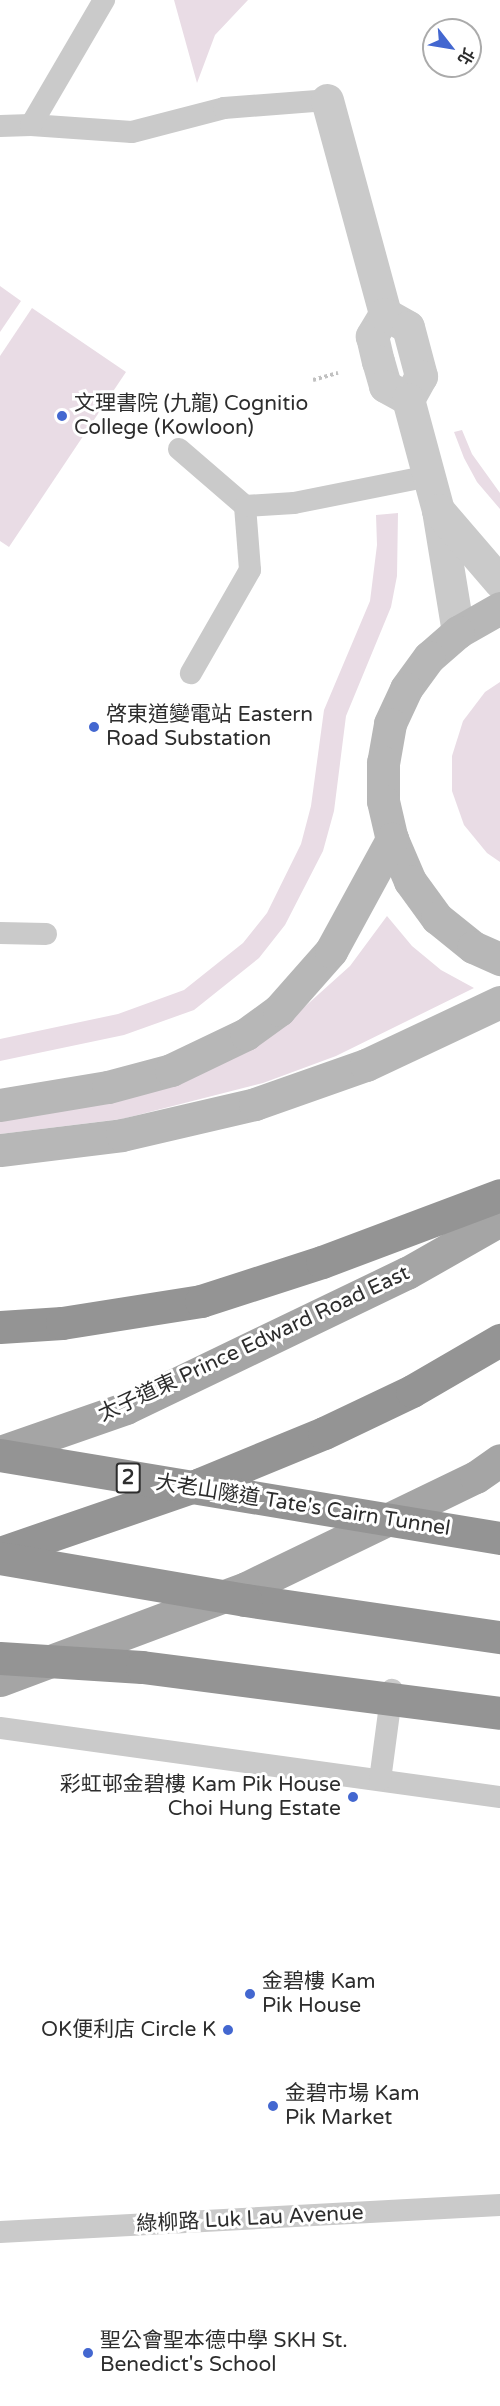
<!DOCTYPE html>
<html>
<head>
<meta charset="utf-8">
<style>
	body { margin:0 }
	#map { position:relative; width:500px; height:2406px; overflow:hidden; background:#fff; font-family:"Varela Round","Noto Sans TC",sans-serif }
	div>[style] { position:absolute }
	.green>* { inset:0; background:#e9dce5 }
	.path>* { height:4px; margin-top:-2px; transform-origin:0; background:repeating-linear-gradient(90deg,#c1c1c1 0 3px,transparent 0 6px) }
	.lane>* { height:22px; margin:-11px; padding:0 11px; transform-origin:11px; border-radius:11px; background:#cacaca }
	.street>* { height:33px; margin:-16.5px; padding:0 16.5px; transform-origin:16.5px; border-radius:16.5px; background:#cacaca }
	.secondary>* { height:33px; margin:-16.5px; padding:0 16.5px; transform-origin:16.5px; border-radius:16.5px; background:#b7b7b7 }
	.primary>* { height:33px; margin:-16.5px; padding:0 16.5px; transform-origin:16.5px; border-radius:16.5px; background:#a5a5a5 }
	.highway>* { height:33px; margin:-16.5px; padding:0 16.5px; transform-origin:16.5px; border-radius:16.5px; background:#949494 }
	.highway-bridge>* { height:33px; margin:-16.5px; padding:0 16.5px; transform-origin:16.5px; border-radius:16.5px; background:#949494 }
	.dots>* { width:16px; height:16px; translate:-50% -50%; box-sizing:border-box; border:3px solid #fff; border-radius:50% }
	span { translate:-50% -50%; white-space:nowrap; text-align:center; line-height:1.15; -webkit-text-stroke:6px #fff; paint-order:stroke }
	.shield-label span { padding:2px 4px; background:#fff; border:2px solid; border-radius:4px; -webkit-text-stroke-width:0 }
	.shield-label { font-size:20px; color:#2d2d2d; font-weight:700 }
	.poi-label { font-size:21px; color:#2d2d2d }
	.left { translate:0 -50%; text-align:left }
	.right { translate:-100% -50%; text-align:right }
	.street-label { font-size:21px; color:#2d2d2d }
	.north { position:absolute; left:422px; top:18px; width:60px; height:60px; box-sizing:border-box; background:#fff; border:2px solid #ababab; border-radius:50%; rotate:121deg; font-size:16px; font-weight:700; line-height:24px; text-align:center; color:#2d2d2d }
	.north::after { content:''; display:block; margin:auto; width:21px; height:27px; background:#4367d0; clip-path:polygon(50% 0,100% 100%,50% 72%,0 100%) }
</style>
</head>
<body>
<div id="map">
	<div class="green">
		<i style="clip-path:polygon(174px 0,248px 0,215px 35px,197px 83px)"></i>
		<i style="clip-path:polygon(0 286px,21px 301px,0 332px)"></i>
		<i style="clip-path:polygon(32px 308px,126px 372px,9px 547px,0 541px,0 356px)"></i>
		<i style="clip-path:polygon(462px 430px,472px 454px,500px 493px,500px 509px,477px 482px,464px 458px,454px 432px)"></i>
		<i style="clip-path:polygon(398px 513px,397px 576px,391px 607px,346px 716px,334px 811px,323px 851px,285px 925px,259px 958px,194px 1010px,124px 1035px,0 1061px,0 1039px,118px 1014px,184px 990px,243px 943px,267px 913px,301px 844px,311px 806px,324px 710px,370px 601px,377px 545px,376px 515px)"></i>
		<i style="clip-path:polygon(500px 682px,500px 862px,487px 853px,464px 825px,452px 791px,452px 756px,463px 721px,485px 692px)"></i>
		<i style="clip-path:polygon(387px 916px,412px 946px,441px 970px,474px 988px,336px 1056px,263px 1083px,122px 1119px,0 1134px,0 1120px,112px 1101px,280px 1029px,350px 966px)"></i>
	</div>
	<div class="path">
		<i style="left:313px;top:380px;width:26px;rotate:-16deg"></i>
		<i style="left:117px;top:1789px;width:9px;rotate:-49deg"></i>
	</div>
	<div class="lane">
		<i style="left:31px;top:125px;width:101px;rotate:4deg"></i>
		<i style="left:132px;top:132px;width:95px;rotate:-14.6deg"></i>
		<i style="left:224px;top:108px;width:103px;rotate:-4.4deg"></i>
		<i style="left:0;top:126px;width:31px;rotate:-2deg"></i>
		<i style="left:31px;top:125px;width:145px;rotate:-59.7deg"></i>
		<i style="left:179px;top:449px;width:87px;rotate:40.8deg"></i>
		<i style="left:245px;top:506px;width:64px;rotate:85.5deg"></i>
		<i style="left:250px;top:570px;width:119px;rotate:119.8deg"></i>
		<i style="left:245px;top:506px;width:49px;rotate:-3.5deg"></i>
		<i style="left:294px;top:503px;width:138px;rotate:-11.3deg"></i>
		<i style="left:0;top:933px;width:46px;rotate:1.2deg"></i>
		<i style="left:0;top:1728px;width:505px;rotate:7.86deg"></i>
		<i style="left:380px;top:1780px;width:91px;rotate:-82.4deg"></i>
		<i style="left:0;top:2232px;width:501px;rotate:-3.09deg"></i>
	</div>
	<div class="street">
		<i style="left:327px;top:100px;width:222px;rotate:74.8deg"></i>
		<i style="left:385px;top:314px;width:26px;rotate:121deg"></i>
		<i style="left:372px;top:336px;width:26px;rotate:77deg"></i>
		<i style="left:378px;top:361px;width:26px;rotate:74deg"></i>
		<i style="left:385px;top:386px;width:26px;rotate:29deg"></i>
		<i style="left:385px;top:314px;width:26px;rotate:29deg"></i>
		<i style="left:408px;top:327px;width:51px;rotate:75.1deg"></i>
		<i style="left:421px;top:376px;width:26px;rotate:119deg"></i>
		<i style="left:408px;top:399px;width:115px;rotate:74.9deg"></i>
		<i style="left:438px;top:510px;width:124px;rotate:80.7deg"></i>
		<i style="left:438px;top:510px;width:95px;rotate:49.3deg"></i>
	</div>
	<div class="secondary">
		<i style="left:500px;top:608px;width:48px;rotate:150.3deg"></i>
		<i style="left:458px;top:632px;width:38px;rotate:139deg"></i>
		<i style="left:429px;top:657px;width:39px;rotate:126deg"></i>
		<i style="left:406px;top:689px;width:38px;rotate:115deg"></i>
		<i style="left:390px;top:724px;width:39px;rotate:100deg"></i>
		<i style="left:383px;top:762px;width:39px;rotate:90deg"></i>
		<i style="left:383px;top:801px;width:39px;rotate:77deg"></i>
		<i style="left:392px;top:839px;width:46px;rotate:66.8deg"></i>
		<i style="left:410px;top:881px;width:46px;rotate:53.9deg"></i>
		<i style="left:437px;top:918px;width:46px;rotate:38.9deg"></i>
		<i style="left:473px;top:947px;width:30px;rotate:24deg"></i>
		<i style="left:0;top:1105px;width:109px;rotate:-9.5deg"></i>
		<i style="left:108px;top:1087px;width:65px;rotate:-15.1deg"></i>
		<i style="left:171px;top:1070px;width:83px;rotate:-25.6deg"></i>
		<i style="left:246px;top:1034px;width:41px;rotate:-36deg"></i>
		<i style="left:279px;top:1010px;width:79px;rotate:-48.6deg"></i>
		<i style="left:331px;top:951px;width:128px;rotate:-61.4deg"></i>
		<i style="left:0;top:1150px;width:123px;rotate:-7deg"></i>
		<i style="left:122px;top:1135px;width:137px;rotate:-13.1deg"></i>
		<i style="left:255px;top:1104px;width:118px;rotate:-19.4deg"></i>
		<i style="left:366px;top:1065px;width:148px;rotate:-25.2deg"></i>
	</div>
	<div class="primary">
		<i style="left:0;top:1452px;width:133px;rotate:-19.2deg"></i>
		<i style="left:126px;top:1408px;width:312px;rotate:-25.7deg"></i>
		<i style="left:407px;top:1273px;width:107px;rotate:-29.7deg"></i>
		<i style="left:0;top:1680px;width:263px;rotate:-20.5deg"></i>
		<i style="left:246px;top:1588px;width:255px;rotate:-25.8deg"></i>
		<i style="left:476px;top:1477px;width:29px;rotate:-35deg"></i>
	</div>
	<div class="highway">
		<i style="left:0;top:1327px;width:62px;rotate:-3.7deg"></i>
		<i style="left:62px;top:1323px;width:141px;rotate:-9deg"></i>
		<i style="left:201px;top:1301px;width:127px;rotate:-17.9deg"></i>
		<i style="left:322px;top:1262px;width:190px;rotate:-20.6deg"></i>
		<i style="left:0;top:1553px;width:212px;rotate:-19deg"></i>
		<i style="left:200px;top:1484px;width:134px;rotate:-22.4deg"></i>
		<i style="left:324px;top:1433px;width:98px;rotate:-25.5deg"></i>
		<i style="left:412px;top:1391px;width:102px;rotate:-30.1deg"></i>
		<i style="left:245px;top:1600px;width:258px;rotate:8.3deg"></i>
	</div>
	<div class="highway-bridge">
		<i style="left:0;top:1455px;width:507px;rotate:9.43deg"></i>
		<i style="left:0;top:1558px;width:249px;rotate:9.7deg"></i>
		<i style="left:0;top:1658px;width:142px;rotate:3.6deg"></i>
		<i style="left:142px;top:1667px;width:361px;rotate:7.3deg"></i>
	</div>
	<div class="dots">
		<i style="left:62px;top:416px;background:#4367d0"></i>
		<i style="left:94px;top:727px;background:#4367d0"></i>
		<i style="left:353px;top:1797px;background:#4367d0"></i>
		<i style="left:250px;top:1994px;background:#4367d0"></i>
		<i style="left:228px;top:2030px;background:#4367d0"></i>
		<i style="left:273px;top:2106px;background:#4367d0"></i>
		<i style="left:88px;top:2353px;background:#4367d0"></i>
	</div>
	<div class="shield-label">
		<span style="left:128px;top:1478px">2</span>
	</div>
	<div class="poi-label">
		<span class="left" style="left:74px;top:416px">文理書院 (九龍) Cognitio<br>College (Kowloon)</span>
		<span class="left" style="left:106px;top:727px">啓東道變電站 Eastern<br>Road Substation</span>
		<span class="right" style="left:341px;top:1797px">彩虹邨金碧樓 Kam Pik House<br>Choi Hung Estate</span>
		<span class="left" style="left:262px;top:1994px">金碧樓 Kam<br>Pik House</span>
		<span class="right" style="left:216px;top:2030px">OK便利店 Circle K</span>
		<span class="left" style="left:285px;top:2106px">金碧市場 Kam<br>Pik Market</span>
		<span class="left" style="left:100px;top:2353px">聖公會聖本德中學 SKH St.<br>Benedict's School</span>
	</div>
	<div class="street-label">
		<span style="left:254px;top:1344px;rotate:-25deg">太子道東 Prince Edward Road East</span>
		<span style="left:303px;top:1506px;rotate:9deg">大老山隧道 Tate's Cairn Tunnel</span>
		<span style="left:250px;top:2219px;rotate:-3deg">綠柳路 Luk Lau Avenue</span>
	</div>
	<div class="north">北</div>
</div>
</body>
</html>
